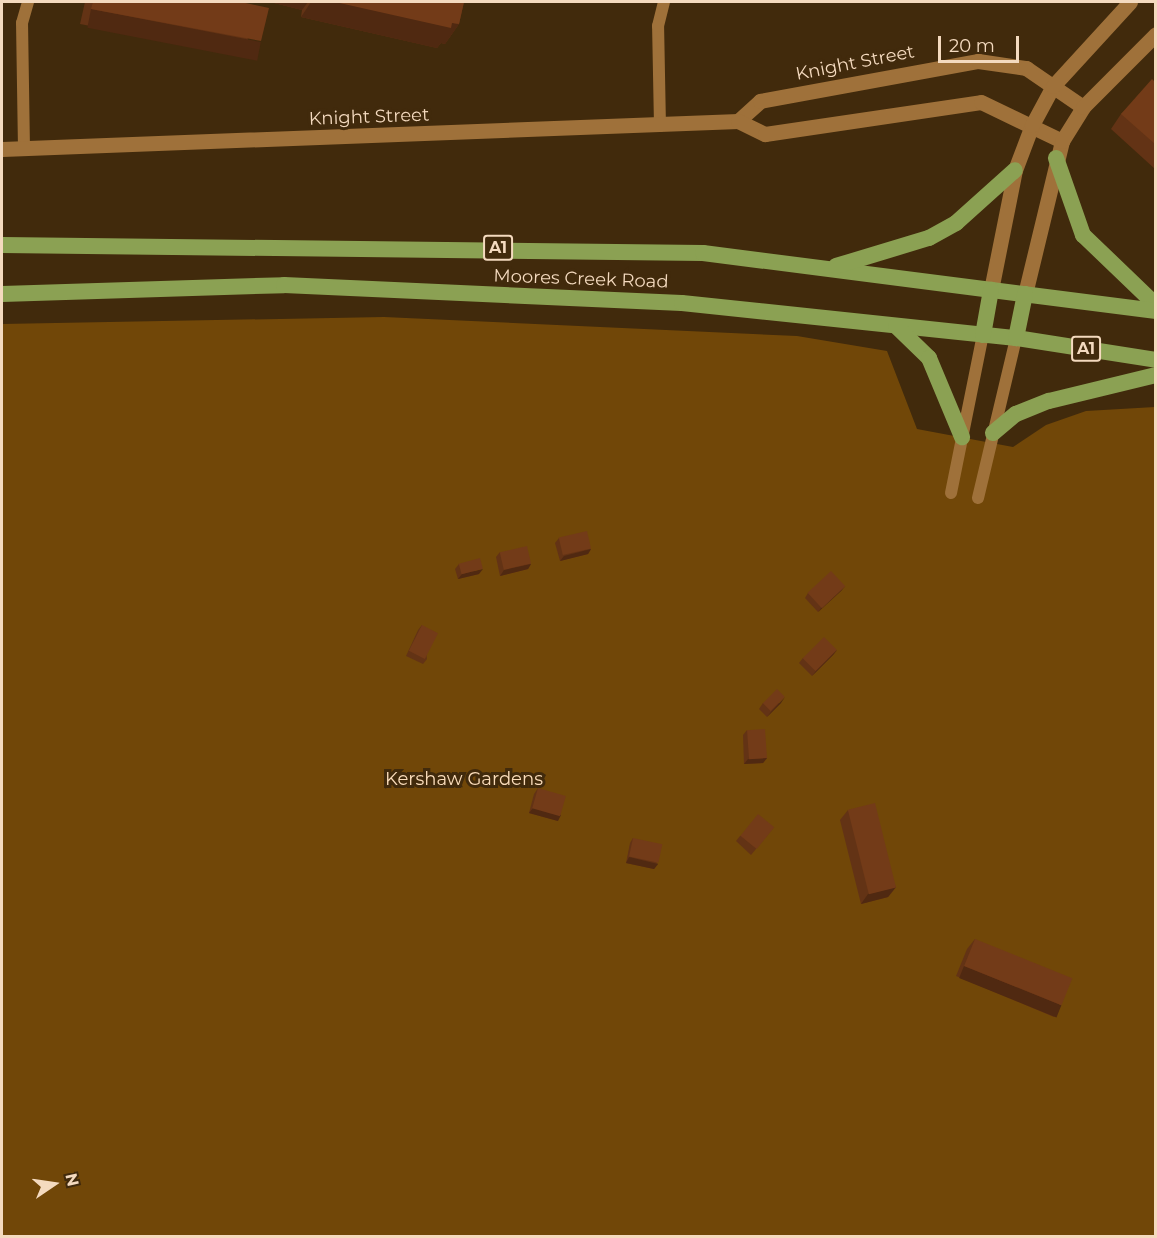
<!DOCTYPE html>
<html>
<head>
<meta charset="utf-8">
<style>
	body { margin:0 }
	#map { position:relative; width:1157px; height:1238px; overflow:hidden; background:#412a0c; font-family:Montserrat,sans-serif }
	div>[style] { position:absolute }
	.green>* { inset:0; background:#714708 }
	.service>* { height:12px; margin:-6px; padding:0 6px; transform-origin:6px; border-radius:6px; background:#9f713a }
	.minor>* { height:15px; margin:-7.5px; padding:0 7.5px; transform-origin:7.5px; border-radius:7.5px; background:#9f713a }
	.trunk>* { height:16px; margin:-8px; padding:0 8px; transform-origin:8px; border-radius:8px; background:#8ba153 }
	.wall>* { inset:0; background:#633315 }
	.shaded-wall>* { inset:0; background:#502911; transform-origin:0 0 }
	.building>* { inset:0; background:#733b18; transform-origin:0 0 }
	span { translate:-50% -50%; white-space:nowrap; text-align:center; line-height:1.15; -webkit-text-stroke:6px #412a0c; paint-order:stroke }
	.shield-label span { padding:2px 4px; background:#412a0c; border:2px solid; border-radius:4px; -webkit-text-stroke-width:0 }
	.shield-label { font-size:16px; color:#f4dabf; font-weight:700 }
	.street-label { font-size:18px; color:#f4dabf }
	.park-label { font-size:18px; color:#fbddbb }
	.frame { position:absolute; inset:0; border:3px solid #f4dabf; pointer-events:none }
	.north { position:absolute; left:24px; top:1154px; width:60px; height:60px; -webkit-text-stroke:4px #412a0c; paint-order:stroke; rotate:77deg; font-size:16px; font-weight:700; line-height:24px; text-align:center; color:#f4dabf }
	.north::after { content:''; display:block; margin:auto; width:21px; height:27px; background:#f4dabf; clip-path:polygon(50% 0,100% 100%,50% 72%,0 100%) }
	.scale { position:absolute; left:938px; top:36px; width:81px; height:27px; box-sizing:border-box; border:3px solid #f4dabf; border-top:0; padding-left:8px; font-size:18px; line-height:21px; white-space:nowrap; color:#f4dabf; -webkit-text-stroke:4px #412a0c; paint-order:stroke }
</style>
</head>
<body>
<div id="map">
	<div class="green">
		<i style="clip-path:polygon(384px 317px,797px 336px,887px 351px,917px 429px,1013px 447px,1046px 425px,1086px 411px,1155px 407px,1155px 1236px,2px 1236px,2px 324px)"></i>
	</div>
	<div class="service">
		<i style="left:660px;top:126px;width:100px;rotate:-91.1deg"></i>
		<i style="left:658px;top:26px;width:25px;rotate:-76deg"></i>
		<i style="left:24px;top:149px;width:126px;rotate:-90.9deg"></i>
		<i style="left:22px;top:23px;width:22px;rotate:-74deg"></i>
		<i style="left:951px;top:493px;width:161px;rotate:-78.6deg"></i>
		<i style="left:978px;top:498px;width:164px;rotate:-76.6deg"></i>
	</div>
	<div class="minor">
		<i style="left:738px;top:121px;width:30px;rotate:-42deg"></i>
		<i style="left:760px;top:101px;width:222px;rotate:-10.4deg"></i>
		<i style="left:978px;top:61px;width:49px;rotate:8.3deg"></i>
		<i style="left:1026px;top:68px;width:69px;rotate:34.4deg"></i>
		<i style="left:2px;top:149px;width:737px;rotate:-2.18deg"></i>
		<i style="left:738px;top:121px;width:30px;rotate:26deg"></i>
		<i style="left:765px;top:134px;width:218px;rotate:-8.4deg"></i>
		<i style="left:981px;top:102px;width:90px;rotate:25.7deg"></i>
		<i style="left:991px;top:290px;width:122px;rotate:-78.7deg"></i>
		<i style="left:1015px;top:170px;width:48px;rotate:-69.3deg"></i>
		<i style="left:1032px;top:125px;width:44px;rotate:-61.7deg"></i>
		<i style="left:1053px;top:86px;width:114px;rotate:-47.5deg"></i>
		<i style="left:1025px;top:294px;width:157px;rotate:-76.4deg"></i>
		<i style="left:1062px;top:141px;width:40px;rotate:-58deg"></i>
		<i style="left:1083px;top:107px;width:103px;rotate:-45deg"></i>
	</div>
	<div class="trunk">
		<i style="left:1056px;top:158px;width:82px;rotate:70.7deg"></i>
		<i style="left:1083px;top:235px;width:101px;rotate:43.8deg"></i>
		<i style="left:2px;top:245px;width:701px;rotate:0.65deg"></i>
		<i style="left:703px;top:253px;width:457px;rotate:7.3deg"></i>
		<i style="left:836px;top:266px;width:97px;rotate:-16.8deg"></i>
		<i style="left:929px;top:238px;width:31px;rotate:-29deg"></i>
		<i style="left:956px;top:223px;width:79px;rotate:-41.9deg"></i>
		<i style="left:2px;top:294px;width:282px;rotate:-1.8deg"></i>
		<i style="left:284px;top:285px;width:398px;rotate:2.6deg"></i>
		<i style="left:682px;top:303px;width:336px;rotate:6deg"></i>
		<i style="left:1016px;top:338px;width:142px;rotate:8.9deg"></i>
		<i style="left:896px;top:326px;width:46px;rotate:44.1deg"></i>
		<i style="left:929px;top:358px;width:86px;rotate:67.3deg"></i>
		<i style="left:983px;top:335px;width:46px;rotate:-79.9deg"></i>
		<i style="left:1016px;top:338px;width:45px;rotate:-78.4deg"></i>
		<i style="left:993px;top:433px;width:30px;rotate:-40deg"></i>
		<i style="left:1016px;top:414px;width:35px;rotate:-22deg"></i>
		<i style="left:1049px;top:401px;width:110px;rotate:-13.7deg"></i>
	</div>
	<div class="wall">
		<i style="clip-path:polygon(85px 2px,241px 2px,251px 57px,80px 24px)"></i>
		<i style="clip-path:polygon(275px 2px,464px 2px,459px 24px,445px 44px,441px 43px,437px 48px,301px 17px,302px 10px,274px 3px)"></i>
		<i style="clip-path:polygon(1155px 82px,1155px 169px,1111px 129px,1121px 114px)"></i>
		<i style="clip-path:polygon(559px 538px,591px 549px,588px 554px,560px 561px,555px 543px)"></i>
		<i style="clip-path:polygon(500px 552px,531px 564px,528px 569px,500px 576px,496px 557px)"></i>
		<i style="clip-path:polygon(459px 564px,479px 574px,458px 579px,455px 569px)"></i>
		<i style="clip-path:polygon(845px 586px,841px 591px,818px 612px,805px 598px,808px 593px)"></i>
		<i style="clip-path:polygon(422px 625px,427px 659px,423px 664px,406px 656px,418px 630px)"></i>
		<i style="clip-path:polygon(837px 650px,833px 655px,812px 676px,799px 663px,803px 658px)"></i>
		<i style="clip-path:polygon(763px 703px,781px 703px,767px 717px,759px 709px)"></i>
		<i style="clip-path:polygon(747px 730px,767px 758px,763px 763px,744px 764px,743px 735px)"></i>
		<i style="clip-path:polygon(538px 788px,558px 821px,529px 813px,534px 794px)"></i>
		<i style="clip-path:polygon(848px 810px,896px 887px,888px 897px,861px 904px,840px 820px)"></i>
		<i style="clip-path:polygon(774px 827px,751px 855px,736px 841px,740px 836px)"></i>
		<i style="clip-path:polygon(633px 838px,658px 864px,654px 869px,626px 863px,630px 843px)"></i>
		<i style="clip-path:polygon(975px 939px,1061px 1006px,1054px 1017px,956px 976px,967px 949px)"></i>
	</div>
	<div class="shaded-wall">
		<i style="clip-path:polygon(276px 2px,308px 2px,302px 10px,274px 3px)"></i>
		<i style="clip-path:polygon(311px 2px,335px 2px,459px 24px,445px 44px,441px 43px,437px 48px,301px 17px)"></i>
		<i style="left:91px;top:9px;width:173px;height:19px;rotate:11deg"></i>
		<i style="clip-path:polygon(591px 549px,588px 554px,560px 561px,564px 556px)"></i>
		<i style="clip-path:polygon(531px 564px,528px 569px,500px 576px,504px 570px)"></i>
		<i style="clip-path:polygon(483px 569px,479px 574px,458px 579px,462px 574px)"></i>
		<i style="clip-path:polygon(845px 586px,841px 591px,818px 612px,822px 607px)"></i>
		<i style="clip-path:polygon(837px 650px,833px 655px,812px 676px,816px 671px)"></i>
		<i style="clip-path:polygon(785px 697px,781px 703px,767px 717px,771px 712px)"></i>
		<i style="clip-path:polygon(767px 758px,763px 763px,744px 764px,748px 759px)"></i>
		<i style="clip-path:polygon(533px 808px,561px 815px,558px 821px,529px 813px)"></i>
		<i style="clip-path:polygon(629px 857px,658px 864px,654px 869px,626px 863px)"></i>
		<i style="clip-path:polygon(896px 887px,888px 897px,861px 904px,868px 894px)"></i>
		<i style="left:964px;top:966px;width:105px;height:13px;rotate:22deg"></i>
	</div>
	<div class="building">
		<i style="clip-path:polygon(93px 2px,241px 2px,269px 8px,261px 41px,91px 9px)"></i>
		<i style="clip-path:polygon(335px 2px,464px 2px,459px 24px,452px 23px,451px 28px)"></i>
		<i style="clip-path:polygon(1152px 79px,1155px 82px,1155px 144px,1121px 114px)"></i>
		<i style="left:587px;top:531px;width:18px;height:29px;rotate:77deg"></i>
		<i style="left:527px;top:546px;width:18px;height:28px;rotate:77deg"></i>
		<i style="left:480px;top:558px;width:11px;height:22px;rotate:75deg"></i>
		<i style="left:831px;top:571px;width:21px;height:32px;rotate:47deg"></i>
		<i style="left:422px;top:625px;width:18px;height:29px;rotate:27deg"></i>
		<i style="left:824px;top:637px;width:18px;height:30px;rotate:45deg"></i>
		<i style="left:777px;top:689px;width:11px;height:20px;rotate:45deg"></i>
		<i style="left:765px;top:729px;width:29px;height:18px;rotate:86deg"></i>
		<i style="left:538px;top:788px;width:29px;height:21px;rotate:16deg"></i>
		<i style="left:875px;top:803px;width:87px;height:28px;rotate:76deg"></i>
		<i style="left:758px;top:814px;width:21px;height:28px;rotate:39deg"></i>
		<i style="left:633px;top:838px;width:30px;height:19px;rotate:12deg"></i>
		<i style="left:975px;top:939px;width:105px;height:29px;rotate:22deg"></i>
	</div>
	<div class="shield-label">
		<span style="left:498px;top:248px">A1</span>
		<span style="left:1086px;top:349px">A1</span>
	</div>
	<div class="street-label">
		<span style="left:855px;top:63px;rotate:-11deg">Knight Street</span>
		<span style="left:369px;top:117px;rotate:-2deg">Knight Street</span>
		<span style="left:581px;top:279px;rotate:2deg">Moores Creek Road</span>
	</div>
	<div class="park-label">
		<span style="left:464px;top:779px">Kershaw Gardens</span>
	</div>
	<div class="frame"></div>
	<div class="north">N</div>
	<div class="scale">20 m</div>
</div>
</body>
</html>
